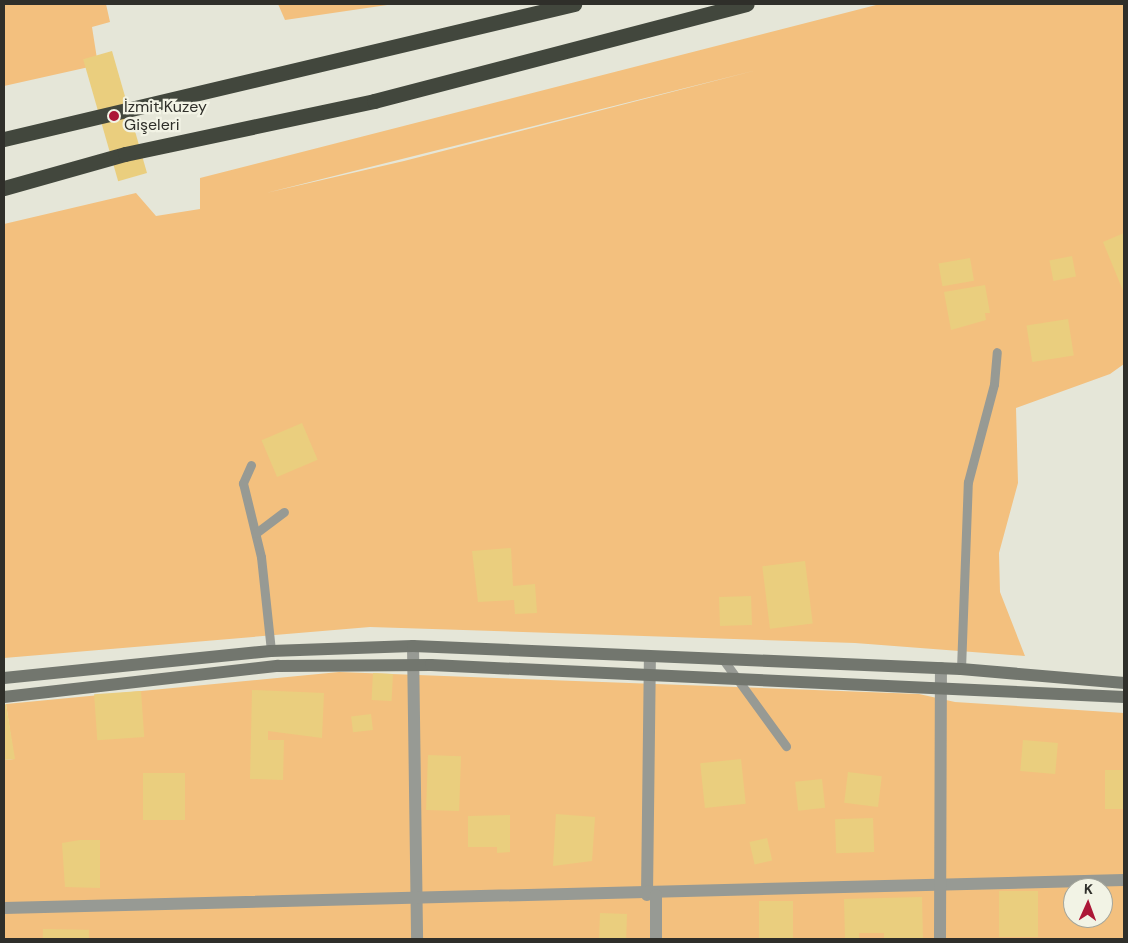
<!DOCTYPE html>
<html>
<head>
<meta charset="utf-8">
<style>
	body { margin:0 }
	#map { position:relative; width:1128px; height:943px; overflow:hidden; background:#e5e6d8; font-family:"DM Sans",sans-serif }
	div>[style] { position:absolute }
	.green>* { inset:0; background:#f3c07e }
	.building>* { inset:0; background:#eace7e; transform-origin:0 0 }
	.lane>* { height:9px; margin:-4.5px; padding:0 4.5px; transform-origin:4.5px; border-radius:4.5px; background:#979a94 }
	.street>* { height:12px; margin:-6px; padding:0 6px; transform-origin:6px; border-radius:6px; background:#979a94 }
	.secondary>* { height:12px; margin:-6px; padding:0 6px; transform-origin:6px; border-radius:6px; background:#72766e }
	.highway>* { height:15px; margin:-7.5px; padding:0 7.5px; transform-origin:7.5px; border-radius:7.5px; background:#42473d }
	.dots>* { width:14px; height:14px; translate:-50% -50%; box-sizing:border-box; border:2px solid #f2f3e5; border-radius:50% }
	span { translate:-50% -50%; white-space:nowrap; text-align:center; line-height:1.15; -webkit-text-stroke:4.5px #f2f3e5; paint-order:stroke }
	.poi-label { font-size:16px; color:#2f2f2a }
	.left { translate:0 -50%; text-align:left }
	.frame { position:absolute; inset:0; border:5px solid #2f2f2a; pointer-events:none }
	.north { position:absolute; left:1063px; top:878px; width:50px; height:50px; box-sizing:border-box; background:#f2f3e5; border:1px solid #a4a59a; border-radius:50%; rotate:2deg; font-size:14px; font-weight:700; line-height:20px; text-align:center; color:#2f2f2a }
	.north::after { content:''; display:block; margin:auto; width:18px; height:22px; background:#ac1737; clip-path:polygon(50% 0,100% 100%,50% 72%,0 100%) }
</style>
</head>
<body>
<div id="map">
	<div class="green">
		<i style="clip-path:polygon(4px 4px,106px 4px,110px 22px,92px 27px,98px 65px,4px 86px)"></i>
		<i style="clip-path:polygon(278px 4px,394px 4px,285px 20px)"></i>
		<i style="clip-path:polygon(evenodd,880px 4px,1124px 4px,1124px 364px,1110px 374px,1016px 408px,1018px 483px,999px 553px,1000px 592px,1025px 656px,855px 643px,370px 627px,4px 658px,4px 224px,136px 193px,156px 216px,200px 209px,200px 178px,880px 4px,757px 70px,404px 161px,266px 193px,757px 70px)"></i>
		<i style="clip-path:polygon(evenodd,339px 672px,919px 694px,955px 702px,1124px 713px,1124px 939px,4px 939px,4px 760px,14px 759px,6px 704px,339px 672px,1073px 888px,1103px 888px,1103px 918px,1073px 918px,1073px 888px)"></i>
	</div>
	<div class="building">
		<i style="left:112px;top:51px;width:127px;height:30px;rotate:74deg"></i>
		<i style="clip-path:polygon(1124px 233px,1124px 293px,1103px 242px)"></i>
		<i style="left:1072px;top:256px;width:21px;height:23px;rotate:79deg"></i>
		<i style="left:970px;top:258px;width:23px;height:32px;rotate:80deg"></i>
		<i style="clip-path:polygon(985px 285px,990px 313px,985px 313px,986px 320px,951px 330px,944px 292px)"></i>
		<i style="left:1068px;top:319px;width:37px;height:42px;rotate:81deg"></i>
		<i style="left:302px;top:423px;width:40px;height:44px;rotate:67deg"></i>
		<i style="clip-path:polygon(511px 548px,513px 586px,535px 584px,537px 613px,515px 614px,514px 600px,478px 602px,472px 551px)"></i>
		<i style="left:805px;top:561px;width:63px;height:43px;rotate:83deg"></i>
		<i style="left:751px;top:596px;width:29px;height:32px;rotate:88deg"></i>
		<i style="left:373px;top:673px;width:20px;height:27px;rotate:3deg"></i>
		<i style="clip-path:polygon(252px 690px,324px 693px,322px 738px,268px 731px,268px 740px,284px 740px,283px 780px,250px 779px)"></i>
		<i style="left:141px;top:691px;width:46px;height:47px;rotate:86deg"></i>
		<i style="clip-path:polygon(6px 704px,15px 759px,4px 760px,4px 705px)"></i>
		<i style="left:371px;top:714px;width:16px;height:20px;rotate:83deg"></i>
		<i style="left:1023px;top:740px;width:35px;height:31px;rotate:5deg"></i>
		<i style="left:428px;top:755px;width:33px;height:55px;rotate:2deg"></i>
		<i style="left:741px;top:759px;width:45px;height:41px;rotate:84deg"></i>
		<i style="left:1124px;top:770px;width:39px;height:19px;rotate:90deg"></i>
		<i style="left:848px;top:772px;width:34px;height:31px;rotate:7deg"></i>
		<i style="left:143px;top:773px;width:42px;height:47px"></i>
		<i style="left:822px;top:779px;width:29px;height:27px;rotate:84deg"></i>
		<i style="clip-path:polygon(556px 814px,595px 817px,592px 861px,553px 866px)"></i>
		<i style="clip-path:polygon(510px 815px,510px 852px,497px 853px,497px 847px,468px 847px,468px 816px)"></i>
		<i style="left:873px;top:818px;width:34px;height:38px;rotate:88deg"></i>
		<i style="left:767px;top:838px;width:23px;height:18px;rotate:77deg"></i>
		<i style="clip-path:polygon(80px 840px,100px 840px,100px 888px,65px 887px,62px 843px)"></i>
		<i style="left:999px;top:891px;width:39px;height:46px"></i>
		<i style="clip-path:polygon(922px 897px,923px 939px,884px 939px,884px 933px,859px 933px,859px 939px,845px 939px,844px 899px)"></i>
		<i style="left:793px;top:901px;width:38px;height:34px;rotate:90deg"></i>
		<i style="left:600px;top:913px;width:27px;height:26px;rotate:2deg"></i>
		<i style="left:43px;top:929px;width:46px;height:10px;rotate:1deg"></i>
	</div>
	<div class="lane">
		<i style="left:251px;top:465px;width:20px;rotate:114deg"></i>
		<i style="left:243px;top:483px;width:76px;rotate:76.3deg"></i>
		<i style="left:261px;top:557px;width:95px;rotate:83.9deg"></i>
		<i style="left:256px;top:533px;width:35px;rotate:-37deg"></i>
		<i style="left:722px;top:658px;width:109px;rotate:54deg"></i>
		<i style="left:961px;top:669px;width:187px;rotate:-87.9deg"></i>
		<i style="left:968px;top:482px;width:101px;rotate:-75.1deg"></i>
		<i style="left:994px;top:384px;width:32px;rotate:-85deg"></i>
	</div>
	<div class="street">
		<i style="left:413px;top:646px;width:293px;rotate:89.2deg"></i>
		<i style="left:647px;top:895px;width:238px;rotate:-89.3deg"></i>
		<i style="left:4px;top:908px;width:1120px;rotate:-1.43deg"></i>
		<i style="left:656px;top:939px;width:44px;rotate:-90deg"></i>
		<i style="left:940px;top:939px;width:271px;rotate:-89.8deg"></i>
	</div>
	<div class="secondary">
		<i style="left:4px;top:678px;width:268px;rotate:-5.8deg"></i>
		<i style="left:271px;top:651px;width:142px;rotate:-2deg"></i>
		<i style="left:413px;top:646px;width:548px;rotate:2.4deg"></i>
		<i style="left:961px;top:669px;width:164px;rotate:4.9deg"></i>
		<i style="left:4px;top:697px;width:276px;rotate:-6.5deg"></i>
		<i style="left:278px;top:666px;width:153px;rotate:-0.4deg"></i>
		<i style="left:431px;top:665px;width:694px;rotate:2.64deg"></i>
	</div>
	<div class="highway">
		<i style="left:4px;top:139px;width:586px;rotate:-13.32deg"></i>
		<i style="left:4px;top:188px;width:126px;rotate:-15.7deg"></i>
		<i style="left:125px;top:154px;width:255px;rotate:-12deg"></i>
		<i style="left:374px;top:101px;width:385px;rotate:-14.6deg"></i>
	</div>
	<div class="dots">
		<i style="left:114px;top:116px;background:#ac1737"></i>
	</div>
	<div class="poi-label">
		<span class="left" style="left:124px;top:116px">İzmit Kuzey<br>Gişeleri</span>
	</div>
	<div class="frame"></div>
	<div class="north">K</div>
</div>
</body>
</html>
